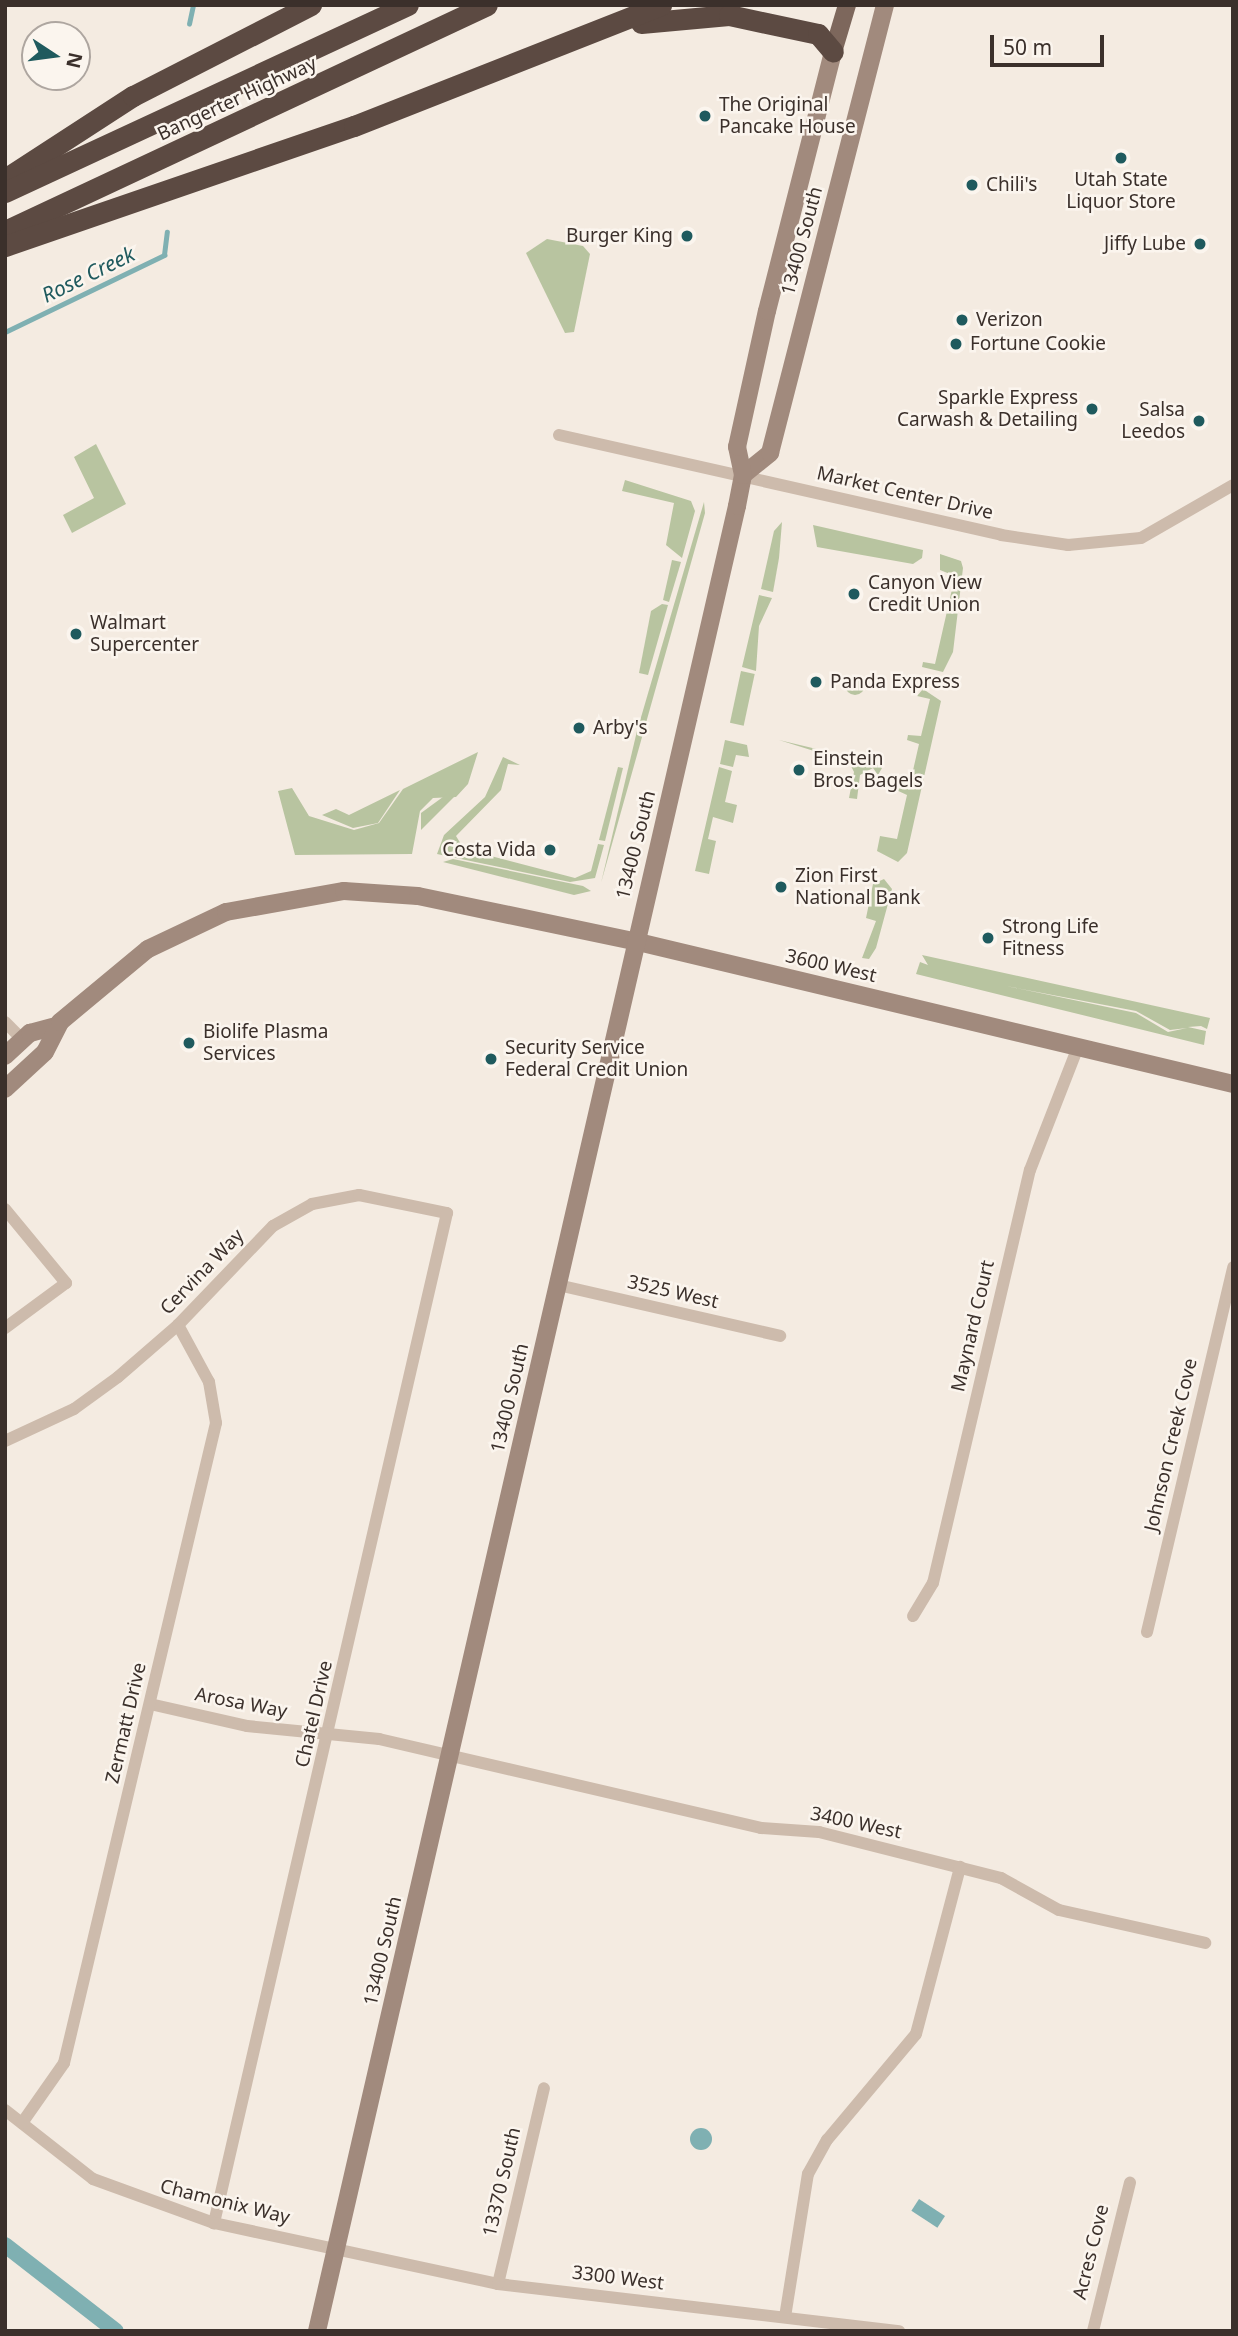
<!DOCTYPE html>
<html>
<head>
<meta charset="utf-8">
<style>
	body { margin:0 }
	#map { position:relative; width:1238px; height:2336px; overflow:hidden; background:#f4ebe1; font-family:"Noto Sans",sans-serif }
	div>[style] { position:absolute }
	.green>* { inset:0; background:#b8c4a0; transform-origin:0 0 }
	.round { border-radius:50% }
	.water>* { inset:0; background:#7fb0b2; transform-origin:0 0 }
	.stream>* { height:4.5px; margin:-2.25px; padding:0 2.25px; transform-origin:2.25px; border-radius:2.25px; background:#7fb0b2 }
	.canal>* { height:16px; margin:-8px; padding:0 8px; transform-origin:8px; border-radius:8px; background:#7fb0b2 }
	.street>* { height:12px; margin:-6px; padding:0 6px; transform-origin:6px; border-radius:6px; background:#cdbbac }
	.secondary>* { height:18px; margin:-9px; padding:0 9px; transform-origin:9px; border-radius:9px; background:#a18a7d }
	.primary>* { height:18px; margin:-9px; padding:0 9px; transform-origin:9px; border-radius:9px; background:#7d675c }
	.highway>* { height:21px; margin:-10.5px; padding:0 10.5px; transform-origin:10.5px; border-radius:10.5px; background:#5c4a42 }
	.dots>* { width:19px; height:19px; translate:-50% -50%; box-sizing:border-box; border:4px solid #fbf5ee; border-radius:50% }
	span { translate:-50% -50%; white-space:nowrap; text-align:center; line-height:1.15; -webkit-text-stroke:5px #fbf5ee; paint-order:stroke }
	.street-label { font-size:19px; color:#3b302b }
	.poi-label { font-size:19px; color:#3b302b }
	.left { translate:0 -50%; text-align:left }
	.right { translate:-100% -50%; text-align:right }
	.water-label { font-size:21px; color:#1f5a5e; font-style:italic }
	.frame { position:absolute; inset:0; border:7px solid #3b302b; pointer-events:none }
	.north { position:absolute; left:21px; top:21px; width:70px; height:70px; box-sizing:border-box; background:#fbf5ee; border:2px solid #aea6a0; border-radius:50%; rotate:103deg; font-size:19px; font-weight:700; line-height:28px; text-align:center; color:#3b302b }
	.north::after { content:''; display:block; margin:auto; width:24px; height:32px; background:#1f5a5e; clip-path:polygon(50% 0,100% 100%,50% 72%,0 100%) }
	.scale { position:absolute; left:990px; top:35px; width:114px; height:32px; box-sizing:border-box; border:4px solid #3b302b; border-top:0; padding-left:9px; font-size:21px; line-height:24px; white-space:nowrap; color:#3b302b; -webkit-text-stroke:5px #fbf5ee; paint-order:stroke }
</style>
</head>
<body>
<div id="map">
	<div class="green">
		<i style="clip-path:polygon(547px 239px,583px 246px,590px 254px,574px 332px,565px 333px,526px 253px)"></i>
		<i style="clip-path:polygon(96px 444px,126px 504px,72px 533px,63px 515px,94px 498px,74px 457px)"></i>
		<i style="clip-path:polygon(625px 480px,691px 501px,695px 511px,682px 558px,666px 545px,674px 503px,622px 491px)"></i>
		<i style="clip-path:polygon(704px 502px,705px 513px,601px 883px,637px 731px)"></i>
		<i style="clip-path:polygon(782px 522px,779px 558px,773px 592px,761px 589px,774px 531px)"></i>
		<i style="clip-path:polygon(813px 525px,923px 550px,922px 558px,913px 564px,817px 547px)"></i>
		<i style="clip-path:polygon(940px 554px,961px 561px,963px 568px,953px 652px,943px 672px,922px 667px,923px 662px,935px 664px,955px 576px,940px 570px)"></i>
		<i style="clip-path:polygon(672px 560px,681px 562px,669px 602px,663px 600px)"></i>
		<i style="clip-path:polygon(759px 595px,772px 598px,759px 626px,756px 671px,742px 667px)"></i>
		<i style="clip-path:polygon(662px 604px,668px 605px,648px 675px,639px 673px,651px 611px)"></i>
		<i style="left:741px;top:671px;width:14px;height:53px;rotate:12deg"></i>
		<i class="round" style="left:845px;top:675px;width:20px;height:20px"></i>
		<i style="clip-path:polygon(923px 689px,941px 701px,907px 853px,898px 862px,877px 851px,880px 836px,897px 839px,907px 795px,894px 789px,909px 788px,919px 744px,907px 740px,908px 735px,921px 736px,930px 699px,917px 696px)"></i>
		<i style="clip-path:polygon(725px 740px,747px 745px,749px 757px,736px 755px,733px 767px,720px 764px)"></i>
		<i style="clip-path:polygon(779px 740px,875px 763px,882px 768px,878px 775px,873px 768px,860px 775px,857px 799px,849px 798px,854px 772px,849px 762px)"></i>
		<i style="clip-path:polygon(478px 752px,468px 784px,456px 797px,433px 798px,420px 811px,412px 854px,295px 855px,278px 791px,292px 788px,309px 816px,354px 830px,379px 823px,403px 789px)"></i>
		<i style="clip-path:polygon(503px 757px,520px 765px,508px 764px,501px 790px,456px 836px,464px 849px,575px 878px,591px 871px,598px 844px,604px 845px,595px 878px,570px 882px,437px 854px,444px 835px,485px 797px)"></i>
		<i style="clip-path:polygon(618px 767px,623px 768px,605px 841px,599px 840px)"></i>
		<i style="clip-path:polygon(719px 767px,732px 771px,725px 802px,737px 805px,733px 823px,713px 817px,708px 839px,716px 841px,709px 874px,695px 871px)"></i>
		<i style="clip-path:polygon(400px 790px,378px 823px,353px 828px,322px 815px,336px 809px,349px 815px)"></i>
		<i style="clip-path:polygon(447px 794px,454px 797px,421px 830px,421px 813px)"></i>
		<i style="clip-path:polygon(453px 859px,583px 886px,591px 891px,574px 895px,443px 862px)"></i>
		<i style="clip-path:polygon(884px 879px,892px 889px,876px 948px,869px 959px,862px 958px,876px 921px,866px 918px,873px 884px)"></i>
		<i style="clip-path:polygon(evenodd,922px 955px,1210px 1018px,1207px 1029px,1201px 1026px,1188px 1027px,1206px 1031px,1204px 1045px,916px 974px,920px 962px,928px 965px,922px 955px,1006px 986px,1136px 1011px,1170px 1030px,1187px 1028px,1168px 1032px,1136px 1013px,1006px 986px)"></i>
	</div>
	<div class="water">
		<i class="round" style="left:690px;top:2128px;width:22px;height:22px"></i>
		<i style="left:919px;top:2199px;width:31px;height:14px;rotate:33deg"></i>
	</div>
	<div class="stream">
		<i style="left:189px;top:24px;width:19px;rotate:-78deg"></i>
		<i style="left:5px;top:332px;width:177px;rotate:-25.8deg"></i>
		<i style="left:164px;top:255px;width:23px;rotate:-83deg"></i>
	</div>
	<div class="canal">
		<i style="left:5px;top:2245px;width:140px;rotate:37.8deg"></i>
	</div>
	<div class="street">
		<i style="left:559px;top:435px;width:453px;rotate:12.7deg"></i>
		<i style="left:1001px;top:535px;width:68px;rotate:8.5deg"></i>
		<i style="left:1068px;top:545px;width:73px;rotate:-5.5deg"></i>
		<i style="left:1141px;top:538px;width:106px;rotate:-29.9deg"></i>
		<i style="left:5px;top:1022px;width:25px;rotate:45deg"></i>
		<i style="left:5px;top:1209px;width:96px;rotate:50.5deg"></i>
		<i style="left:66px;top:1283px;width:76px;rotate:143.6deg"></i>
		<i style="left:558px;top:1285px;width:228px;rotate:12.9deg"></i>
		<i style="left:5px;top:1441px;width:76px;rotate:-24.9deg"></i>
		<i style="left:74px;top:1409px;width:54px;rotate:-36deg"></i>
		<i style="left:118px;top:1377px;width:79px;rotate:-40.9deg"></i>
		<i style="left:178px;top:1325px;width:137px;rotate:-46.2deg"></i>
		<i style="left:273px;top:1226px;width:45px;rotate:-29.4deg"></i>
		<i style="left:312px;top:1204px;width:48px;rotate:-10.8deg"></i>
		<i style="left:359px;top:1195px;width:90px;rotate:11.6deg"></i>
		<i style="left:447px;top:1213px;width:1037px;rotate:102.99deg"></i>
		<i style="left:913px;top:1616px;width:39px;rotate:-59deg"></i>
		<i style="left:933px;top:1583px;width:424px;rotate:-76.8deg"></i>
		<i style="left:1030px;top:1170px;width:132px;rotate:-68.7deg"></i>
		<i style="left:1147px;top:1632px;width:375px;rotate:-76.7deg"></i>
		<i style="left:150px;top:1704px;width:99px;rotate:12.8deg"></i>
		<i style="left:247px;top:1726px;width:133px;rotate:5.6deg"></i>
		<i style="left:379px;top:1739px;width:392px;rotate:13.1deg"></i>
		<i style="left:761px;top:1828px;width:58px;rotate:3.9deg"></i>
		<i style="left:819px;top:1832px;width:188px;rotate:14.2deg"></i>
		<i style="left:1001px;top:1878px;width:66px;rotate:28.9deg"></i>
		<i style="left:1059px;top:1910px;width:150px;rotate:12.7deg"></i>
		<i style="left:5px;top:2110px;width:112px;rotate:38.1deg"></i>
		<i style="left:93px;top:2179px;width:129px;rotate:20deg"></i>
		<i style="left:214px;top:2223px;width:290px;rotate:12.1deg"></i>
		<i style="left:498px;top:2284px;width:404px;rotate:6.7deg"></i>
		<i style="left:22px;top:2123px;width:73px;rotate:-55deg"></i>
		<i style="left:64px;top:2063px;width:658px;rotate:-76.64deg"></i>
		<i style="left:216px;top:1423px;width:42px;rotate:-99.7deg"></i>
		<i style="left:209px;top:1382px;width:65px;rotate:-118.5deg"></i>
		<i style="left:498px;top:2284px;width:201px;rotate:-76.8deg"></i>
		<i style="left:785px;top:2317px;width:145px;rotate:-80.9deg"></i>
		<i style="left:808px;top:2174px;width:39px;rotate:-61deg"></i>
		<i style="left:827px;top:2140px;width:138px;rotate:-50deg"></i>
		<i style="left:916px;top:2034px;width:173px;rotate:-75.2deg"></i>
		<i style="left:1093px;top:2331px;width:153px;rotate:-76deg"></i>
	</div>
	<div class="secondary">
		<i style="left:743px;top:475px;width:35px;rotate:-39deg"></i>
		<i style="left:770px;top:453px;width:463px;rotate:-75.6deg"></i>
		<i style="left:5px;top:1056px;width:34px;rotate:-43deg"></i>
		<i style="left:30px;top:1033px;width:27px;rotate:-15deg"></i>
		<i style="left:5px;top:1089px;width:54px;rotate:-42.8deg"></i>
		<i style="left:45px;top:1052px;width:34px;rotate:-63deg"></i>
		<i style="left:60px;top:1022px;width:114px;rotate:-39.7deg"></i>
		<i style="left:148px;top:949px;width:86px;rotate:-25.4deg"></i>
		<i style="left:226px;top:912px;width:120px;rotate:-10.1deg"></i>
		<i style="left:344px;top:891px;width:74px;rotate:3.9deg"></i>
		<i style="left:418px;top:896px;width:221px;rotate:11.8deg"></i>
		<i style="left:634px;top:941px;width:616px;rotate:13.43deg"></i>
		<i style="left:317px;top:2331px;width:1873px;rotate:-77.04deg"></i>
		<i style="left:737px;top:506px;width:32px;rotate:-79deg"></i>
		<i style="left:743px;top:475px;width:29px;rotate:-102deg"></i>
		<i style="left:737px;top:447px;width:139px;rotate:-77.6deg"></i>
		<i style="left:767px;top:311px;width:267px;rotate:-75.7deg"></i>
	</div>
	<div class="primary">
		<i style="left:833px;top:52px;width:49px;rotate:-73.4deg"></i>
	</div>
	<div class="highway">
		<i style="left:641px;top:23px;width:88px;rotate:-5.2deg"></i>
		<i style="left:729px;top:15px;width:91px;rotate:12.1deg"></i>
		<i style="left:818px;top:34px;width:23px;rotate:50deg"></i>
		<i style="left:5px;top:179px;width:153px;rotate:-33deg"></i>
		<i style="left:133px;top:96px;width:200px;rotate:-27.1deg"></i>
		<i style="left:5px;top:192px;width:444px;rotate:-24.9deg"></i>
		<i style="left:5px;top:231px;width:532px;rotate:-25.12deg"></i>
		<i style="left:5px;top:246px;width:369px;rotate:-19deg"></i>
		<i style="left:354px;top:126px;width:330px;rotate:-21.5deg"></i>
	</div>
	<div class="dots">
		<i style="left:705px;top:116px;background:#1f5a5e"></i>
		<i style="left:1121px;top:158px;background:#1f5a5e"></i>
		<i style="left:972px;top:185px;background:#1f5a5e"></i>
		<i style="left:687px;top:236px;background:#1f5a5e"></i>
		<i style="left:1200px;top:244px;background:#1f5a5e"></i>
		<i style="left:962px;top:320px;background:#1f5a5e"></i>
		<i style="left:956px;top:344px;background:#1f5a5e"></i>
		<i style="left:1092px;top:409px;background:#1f5a5e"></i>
		<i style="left:1199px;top:421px;background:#1f5a5e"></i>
		<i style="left:854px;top:594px;background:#1f5a5e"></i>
		<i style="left:76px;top:634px;background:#1f5a5e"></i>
		<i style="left:816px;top:682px;background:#1f5a5e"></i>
		<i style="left:579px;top:728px;background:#1f5a5e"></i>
		<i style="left:799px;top:770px;background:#1f5a5e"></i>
		<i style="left:550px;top:850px;background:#1f5a5e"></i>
		<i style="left:781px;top:887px;background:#1f5a5e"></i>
		<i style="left:988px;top:938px;background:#1f5a5e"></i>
		<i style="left:189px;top:1043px;background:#1f5a5e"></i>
		<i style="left:491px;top:1059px;background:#1f5a5e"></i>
	</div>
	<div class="street-label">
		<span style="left:237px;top:99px;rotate:-25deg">Bangerter Highway</span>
		<span style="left:802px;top:241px;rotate:-75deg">13400 South</span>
		<span style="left:905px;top:493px;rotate:13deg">Market Center Drive</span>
		<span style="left:636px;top:845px;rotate:-76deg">13400 South</span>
		<span style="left:831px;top:966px;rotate:13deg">3600 West</span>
		<span style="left:202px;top:1272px;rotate:-46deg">Cervina Way</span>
		<span style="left:673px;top:1292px;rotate:13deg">3525 West</span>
		<span style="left:973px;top:1326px;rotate:-77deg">Maynard Court</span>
		<span style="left:510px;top:1398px;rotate:-77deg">13400 South</span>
		<span style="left:1171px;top:1445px;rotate:-77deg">Johnson Creek Cove</span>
		<span style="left:241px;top:1703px;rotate:11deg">Arosa Way</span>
		<span style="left:314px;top:1714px;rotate:-77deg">Chatel Drive</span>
		<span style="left:126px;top:1723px;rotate:-77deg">Zermatt Drive</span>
		<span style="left:856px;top:1823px;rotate:12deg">3400 West</span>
		<span style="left:383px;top:1951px;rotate:-77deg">13400 South</span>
		<span style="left:502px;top:2182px;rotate:-77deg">13370 South</span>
		<span style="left:225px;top:2202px;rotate:14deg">Chamonix Way</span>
		<span style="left:1091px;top:2252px;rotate:-76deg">Acres Cove</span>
		<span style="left:618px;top:2278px;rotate:7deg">3300 West</span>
	</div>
	<div class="poi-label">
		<span class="left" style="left:719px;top:116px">The Original<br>Pancake House</span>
		<span style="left:1121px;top:191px">Utah State<br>Liquor Store</span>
		<span class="left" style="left:986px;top:185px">Chili's</span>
		<span class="right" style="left:673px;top:236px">Burger King</span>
		<span class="right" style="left:1186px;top:244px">Jiffy Lube</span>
		<span class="left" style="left:976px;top:320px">Verizon</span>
		<span class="left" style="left:970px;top:344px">Fortune Cookie</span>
		<span class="right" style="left:1078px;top:409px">Sparkle Express<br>Carwash &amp; Detailing</span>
		<span class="right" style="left:1185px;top:421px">Salsa<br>Leedos</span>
		<span class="left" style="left:868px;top:594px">Canyon View<br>Credit Union</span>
		<span class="left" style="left:90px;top:634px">Walmart<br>Supercenter</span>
		<span class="left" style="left:830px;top:682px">Panda Express</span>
		<span class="left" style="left:593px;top:728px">Arby's</span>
		<span class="left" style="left:813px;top:770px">Einstein<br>Bros. Bagels</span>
		<span class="right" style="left:536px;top:850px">Costa Vida</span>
		<span class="left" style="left:795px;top:887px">Zion First<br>National Bank</span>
		<span class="left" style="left:1002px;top:938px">Strong Life<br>Fitness</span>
		<span class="left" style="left:203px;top:1043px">Biolife Plasma<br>Services</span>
		<span class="left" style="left:505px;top:1059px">Security Service<br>Federal Credit Union</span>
	</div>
	<div class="water-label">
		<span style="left:88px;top:274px;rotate:-26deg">Rose Creek</span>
	</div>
	<div class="frame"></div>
	<div class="north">N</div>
	<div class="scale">50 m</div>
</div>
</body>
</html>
